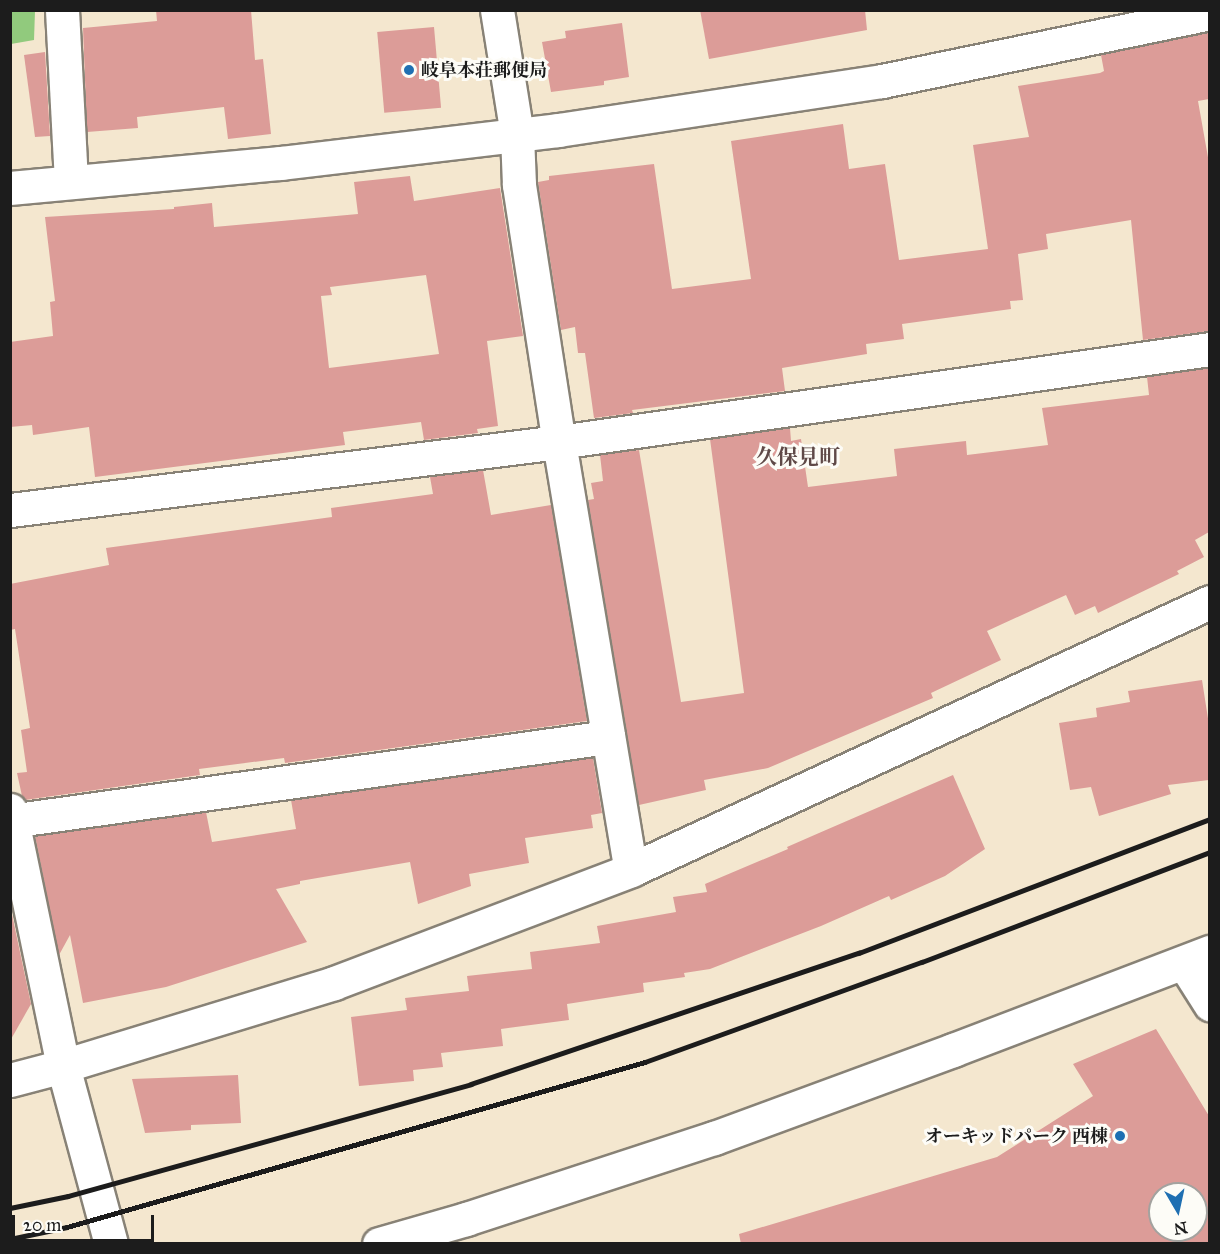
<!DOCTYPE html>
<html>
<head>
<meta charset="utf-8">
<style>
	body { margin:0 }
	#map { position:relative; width:1220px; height:1254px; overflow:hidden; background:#f4e7cf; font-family:"IM FELL Great Primer","Noto Serif JP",serif }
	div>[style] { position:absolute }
	.green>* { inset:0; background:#91ca7d }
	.building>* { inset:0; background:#dc9c98; transform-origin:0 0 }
	.roads { filter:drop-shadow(2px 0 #888276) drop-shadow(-2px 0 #888276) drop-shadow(0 2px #888276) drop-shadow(0 -2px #888276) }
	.minor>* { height:33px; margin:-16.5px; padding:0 16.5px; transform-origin:16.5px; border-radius:16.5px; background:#fff }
	.tertiary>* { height:33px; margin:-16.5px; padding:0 16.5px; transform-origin:16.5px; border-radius:16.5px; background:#fff }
	.rail>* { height:4.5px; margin:-2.25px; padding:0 2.25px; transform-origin:2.25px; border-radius:2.25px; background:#1c1c1c }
	.dots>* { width:16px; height:16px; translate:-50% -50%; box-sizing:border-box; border:3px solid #fdfcf7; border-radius:50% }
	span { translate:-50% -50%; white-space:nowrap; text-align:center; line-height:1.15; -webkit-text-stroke:6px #fdfcf7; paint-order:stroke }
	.poi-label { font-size:18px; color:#1c1c1c; font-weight:700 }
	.left { translate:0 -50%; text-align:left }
	.right { translate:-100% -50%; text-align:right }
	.quarter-label { font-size:21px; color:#5f4947; font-weight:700 }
	.frame { position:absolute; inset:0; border:12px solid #1c1c1c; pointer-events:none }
	.north { position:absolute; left:1148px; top:1182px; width:60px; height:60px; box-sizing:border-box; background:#fdfcf7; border:2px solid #a3a29f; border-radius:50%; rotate:171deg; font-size:16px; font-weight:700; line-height:24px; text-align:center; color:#1c1c1c }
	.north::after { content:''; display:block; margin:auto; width:21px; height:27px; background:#1f6fb2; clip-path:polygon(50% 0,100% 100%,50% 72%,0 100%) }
	.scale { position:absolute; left:12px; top:1215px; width:142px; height:27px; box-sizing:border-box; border:3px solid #1c1c1c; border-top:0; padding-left:8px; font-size:18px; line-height:21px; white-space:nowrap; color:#1c1c1c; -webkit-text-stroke:4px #fdfcf7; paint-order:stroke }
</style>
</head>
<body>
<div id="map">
	<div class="green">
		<i style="clip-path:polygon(10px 11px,35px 11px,34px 40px,11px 44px)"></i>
	</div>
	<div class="building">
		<i style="clip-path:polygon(156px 10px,251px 10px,255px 60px,263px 59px,271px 134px,228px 139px,224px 107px,137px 117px,138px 128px,87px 132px,83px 28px,157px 21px)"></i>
		<i style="clip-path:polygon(700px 10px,865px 10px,867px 30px,709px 59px)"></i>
		<i style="clip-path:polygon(622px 23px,629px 77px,604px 81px,604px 85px,551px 92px,542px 42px,566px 38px,565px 31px)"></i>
		<i style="left:434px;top:27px;width:81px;height:57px;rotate:85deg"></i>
		<i style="clip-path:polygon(1209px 32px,1209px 99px,1198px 101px,1209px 163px,1209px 331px,1143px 340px,1131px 220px,1046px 234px,1048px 249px,1018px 254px,1023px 300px,1010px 301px,1011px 309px,902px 324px,904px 339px,866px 344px,867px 354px,782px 368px,785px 391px,632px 410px,633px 413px,594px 418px,585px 353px,578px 353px,575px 327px,561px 330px,538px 182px,549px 180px,549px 176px,654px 164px,672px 289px,751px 279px,731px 141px,843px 124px,849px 169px,885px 164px,899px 260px,988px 249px,973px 145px,1029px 137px,1018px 86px,1100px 73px,1104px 71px,1101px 55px)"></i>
		<i style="clip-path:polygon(45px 52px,50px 136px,35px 137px,24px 55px)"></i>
		<i style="clip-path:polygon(evenodd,410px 176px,414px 201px,500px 188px,523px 336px,487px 341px,498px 426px,477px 429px,478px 433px,424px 440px,421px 422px,343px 432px,345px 445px,95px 477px,89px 427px,33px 435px,32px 425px,10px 427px,10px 342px,53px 336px,50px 302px,55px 301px,45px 217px,174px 209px,174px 207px,212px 203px,214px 227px,358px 214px,354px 182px,410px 176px,426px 275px,439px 354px,329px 368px,321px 296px,332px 295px,330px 287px,426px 275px)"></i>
		<i style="clip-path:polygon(1209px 368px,1209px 532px,1195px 540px,1204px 557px,1177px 571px,1179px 574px,1098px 613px,1095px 606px,1075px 615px,1066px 595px,987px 631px,1001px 660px,931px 693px,933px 698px,768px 768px,704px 780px,706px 790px,639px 805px,588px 500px,594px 499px,591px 483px,603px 481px,600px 455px,639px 450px,681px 702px,744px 693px,710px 439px,790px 428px,791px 441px,801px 439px,808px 487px,897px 476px,894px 449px,966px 441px,967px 455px,1048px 445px,1042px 408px,1149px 395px,1147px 377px)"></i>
		<i style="clip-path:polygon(483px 470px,491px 515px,551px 505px,587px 721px,285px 763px,284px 758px,199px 769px,200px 775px,25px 800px,22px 796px,17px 773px,27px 772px,21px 730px,30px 728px,15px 629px,10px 630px,10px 584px,109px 565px,106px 548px,332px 517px,331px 508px,433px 494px,430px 477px)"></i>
		<i style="clip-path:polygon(1202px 680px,1209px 725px,1209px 780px,1168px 785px,1171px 794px,1099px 816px,1091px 787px,1070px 790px,1059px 723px,1097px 717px,1096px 708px,1130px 702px,1128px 691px)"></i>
		<i style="clip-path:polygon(593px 758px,602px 813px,591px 815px,593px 828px,525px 838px,529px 863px,469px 874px,471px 886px,418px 904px,410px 862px,300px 881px,300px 884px,276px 889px,307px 942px,166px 987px,83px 1003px,70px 935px,59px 955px,35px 836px,206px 812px,212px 842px,296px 829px,291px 800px)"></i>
		<i style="clip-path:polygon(953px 775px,985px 849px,945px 876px,891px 900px,889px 896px,821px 926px,710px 969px,684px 973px,685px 977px,643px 983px,644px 992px,567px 1004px,569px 1020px,501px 1029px,503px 1046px,441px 1053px,443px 1067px,413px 1070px,414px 1081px,359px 1086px,351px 1017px,407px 1010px,405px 998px,469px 991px,467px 976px,532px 969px,530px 952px,600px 943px,597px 926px,676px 912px,673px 897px,707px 892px,705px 884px,788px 849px,787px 847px,819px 833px)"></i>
		<i style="clip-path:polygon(10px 905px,31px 1004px,10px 1041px)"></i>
		<i style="clip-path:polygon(evenodd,1156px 1029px,1209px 1116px,1209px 1244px,741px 1244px,739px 1234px,997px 1157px,1093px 1096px,1073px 1064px,1156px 1029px,1160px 1194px,1196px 1194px,1196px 1230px,1160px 1230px,1160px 1194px)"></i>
		<i style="clip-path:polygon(238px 1075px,241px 1123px,191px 1125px,191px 1130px,145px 1133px,132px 1079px)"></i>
	</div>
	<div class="roads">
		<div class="minor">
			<i style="left:62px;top:10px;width:171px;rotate:87deg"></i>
			<i style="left:497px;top:10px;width:127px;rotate:80.9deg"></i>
			<i style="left:517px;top:135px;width:50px;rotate:87.7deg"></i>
			<i style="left:519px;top:185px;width:260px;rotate:81.2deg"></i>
			<i style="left:559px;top:442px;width:434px;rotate:80.5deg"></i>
			<i style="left:10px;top:188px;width:272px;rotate:-5.3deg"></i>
			<i style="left:281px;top:163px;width:279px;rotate:-6.8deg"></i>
			<i style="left:558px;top:130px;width:328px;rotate:-8.6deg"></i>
			<i style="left:882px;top:81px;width:335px;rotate:-11.7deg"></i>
			<i style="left:10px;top:510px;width:553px;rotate:-7.06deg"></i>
			<i style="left:559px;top:442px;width:658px;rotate:-8.13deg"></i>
			<i style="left:10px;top:810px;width:261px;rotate:78.3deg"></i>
			<i style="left:63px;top:1066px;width:184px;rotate:74.9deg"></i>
			<i style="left:10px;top:821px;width:604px;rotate:-8deg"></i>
			<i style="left:1184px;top:963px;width:49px;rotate:57.6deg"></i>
			<i style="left:379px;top:1244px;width:91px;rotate:-16deg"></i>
			<i style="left:466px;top:1219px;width:261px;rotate:-18.1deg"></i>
			<i style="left:714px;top:1138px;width:255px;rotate:-20.2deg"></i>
			<i style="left:953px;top:1050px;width:275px;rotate:-20.9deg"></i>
		</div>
		<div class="tertiary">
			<i style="left:10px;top:1080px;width:55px;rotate:-14.8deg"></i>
			<i style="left:63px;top:1066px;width:283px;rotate:-17deg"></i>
			<i style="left:334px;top:983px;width:318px;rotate:-20.8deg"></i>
			<i style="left:631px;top:870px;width:638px;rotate:-24.84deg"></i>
		</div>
	</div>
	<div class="rail">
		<i style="left:10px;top:1208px;width:59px;rotate:-11.7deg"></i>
		<i style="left:68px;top:1196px;width:418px;rotate:-15.5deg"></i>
		<i style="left:471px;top:1084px;width:410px;rotate:-18.7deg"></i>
		<i style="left:859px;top:953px;width:376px;rotate:-20.9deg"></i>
		<i style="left:10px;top:1239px;width:58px;rotate:-11.9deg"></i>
		<i style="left:67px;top:1227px;width:601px;rotate:-15.93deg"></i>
		<i style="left:645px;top:1062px;width:294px;rotate:-19.9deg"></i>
		<i style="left:922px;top:962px;width:308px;rotate:-20.9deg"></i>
	</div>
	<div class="dots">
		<i style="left:409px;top:70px;background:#1f6fb2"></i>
		<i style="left:1120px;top:1136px;background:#1f6fb2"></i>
	</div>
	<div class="poi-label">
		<span class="left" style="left:421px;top:70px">岐阜本荘郵便局</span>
		<span class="right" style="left:1108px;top:1136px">オーキッドパーク 西棟</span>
	</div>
	<div class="quarter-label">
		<span style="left:798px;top:457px">久保見町</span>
	</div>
	<div class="frame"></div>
	<div class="north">N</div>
	<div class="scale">20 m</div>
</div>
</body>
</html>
